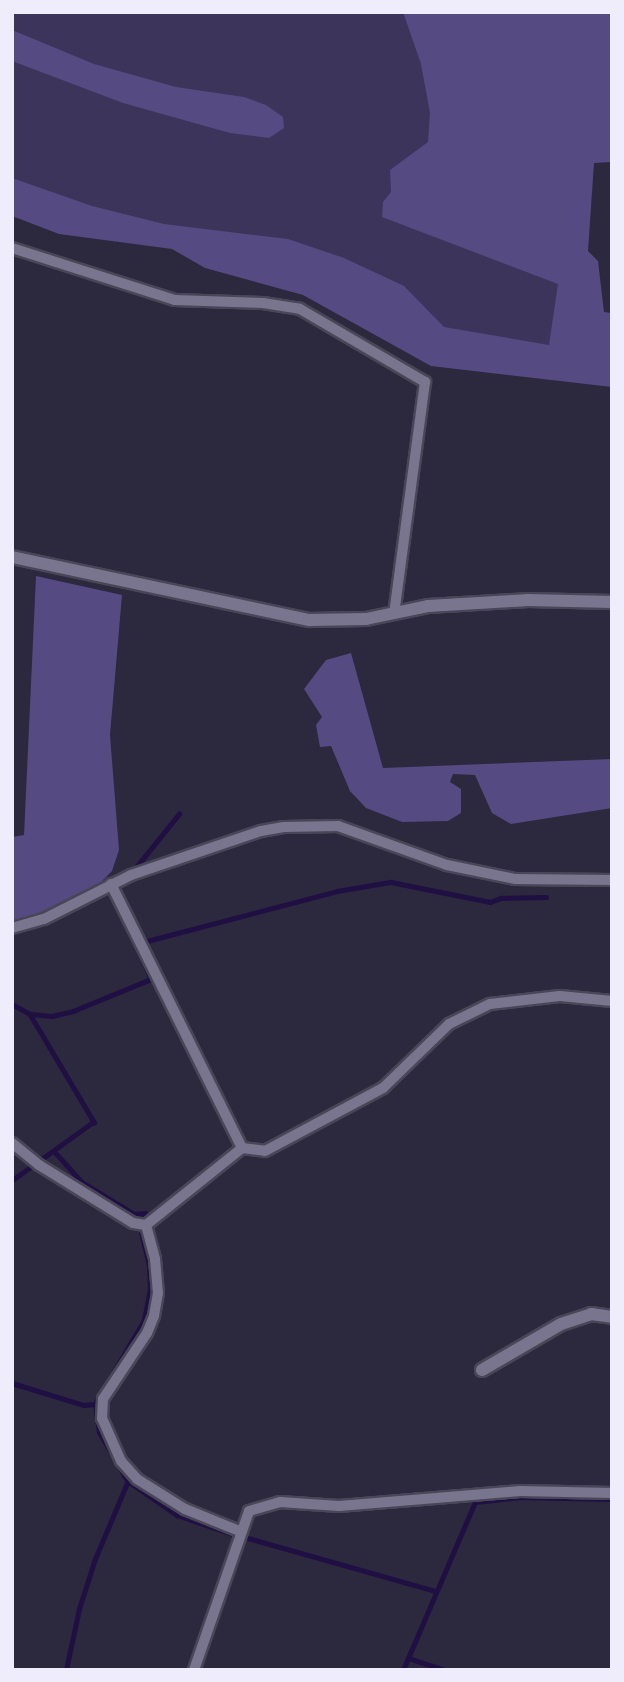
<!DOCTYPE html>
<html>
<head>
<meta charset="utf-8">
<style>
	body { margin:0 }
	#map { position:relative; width:624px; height:1682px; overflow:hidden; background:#2c283e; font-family:Arial,sans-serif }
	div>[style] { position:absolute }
	.green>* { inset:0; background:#3c345b }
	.forest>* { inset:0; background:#564a82 }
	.stream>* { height:4.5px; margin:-2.25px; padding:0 2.25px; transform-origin:2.25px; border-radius:2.25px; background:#1f0f42 }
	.roads { filter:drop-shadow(2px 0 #494658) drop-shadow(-2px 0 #494658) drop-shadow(0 2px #494658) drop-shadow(0 -2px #494658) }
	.minor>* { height:10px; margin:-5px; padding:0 5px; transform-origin:5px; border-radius:5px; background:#79758e }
	.tertiary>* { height:12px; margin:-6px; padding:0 6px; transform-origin:6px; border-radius:6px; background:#79758e }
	span { translate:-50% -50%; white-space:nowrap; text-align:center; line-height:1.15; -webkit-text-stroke:7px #2c283e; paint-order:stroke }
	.frame { position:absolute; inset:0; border:14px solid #efedfc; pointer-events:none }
</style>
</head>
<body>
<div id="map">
	<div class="green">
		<i style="clip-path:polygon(12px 12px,406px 12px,561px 283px,551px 349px,443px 330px,164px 227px,94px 210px,12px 181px)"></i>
	</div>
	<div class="forest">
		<i style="clip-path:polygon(403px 12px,612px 12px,612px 162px,594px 163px,588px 251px,598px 261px,604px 312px,612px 313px,612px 387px,431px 366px,303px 295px,205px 268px,172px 249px,59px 234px,12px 216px,12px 178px,92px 206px,164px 224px,288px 239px,344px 258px,404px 286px,444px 327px,549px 345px,558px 284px,382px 217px,383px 202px,391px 192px,390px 170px,428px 142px,430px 113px,421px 64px)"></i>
		<i style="clip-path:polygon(12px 30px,94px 64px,176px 87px,244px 97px,266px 105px,283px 117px,284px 128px,269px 138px,230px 133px,123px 103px,12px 61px)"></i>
		<i style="clip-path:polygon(36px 576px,122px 595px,110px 735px,119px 850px,112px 871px,100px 883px,42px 914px,12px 921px,12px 837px,24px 835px)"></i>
		<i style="clip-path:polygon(351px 653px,383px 768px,612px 759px,612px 808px,511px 824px,492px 813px,475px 775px,453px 774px,450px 782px,461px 789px,461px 813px,448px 821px,402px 822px,366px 808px,350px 791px,331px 746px,320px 747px,316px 725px,322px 717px,304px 689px,326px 660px)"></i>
	</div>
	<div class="stream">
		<i style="left:137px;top:866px;width:67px;rotate:-51.1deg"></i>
		<i style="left:147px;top:941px;width:196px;rotate:-14.7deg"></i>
		<i style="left:337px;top:891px;width:55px;rotate:-9.5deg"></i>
		<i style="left:391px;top:882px;width:101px;rotate:11.4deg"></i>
		<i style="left:490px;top:902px;width:12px;rotate:-20deg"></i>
		<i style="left:501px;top:898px;width:45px;rotate:-1.3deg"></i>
		<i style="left:12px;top:1004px;width:21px;rotate:29deg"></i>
		<i style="left:30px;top:1014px;width:126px;rotate:59.3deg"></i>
		<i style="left:94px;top:1122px;width:101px;rotate:144.3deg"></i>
		<i style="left:30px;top:1014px;width:22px;rotate:5deg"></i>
		<i style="left:52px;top:1016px;width:22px;rotate:-13deg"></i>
		<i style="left:73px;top:1011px;width:84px;rotate:-22.3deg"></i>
		<i style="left:151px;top:979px;width:90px;rotate:-114.9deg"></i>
		<i style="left:54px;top:1151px;width:42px;rotate:47.9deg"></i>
		<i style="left:82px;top:1182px;width:61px;rotate:31.6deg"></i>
		<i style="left:134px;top:1214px;width:11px;rotate:-5deg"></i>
		<i style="left:145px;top:1213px;width:3px;rotate:90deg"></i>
		<i style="left:12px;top:1383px;width:75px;rotate:17deg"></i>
		<i style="left:84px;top:1405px;width:11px;rotate:-5deg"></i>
		<i style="left:115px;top:1459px;width:31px;rotate:-121deg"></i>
		<i style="left:99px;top:1432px;width:28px;rotate:-98deg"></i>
		<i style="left:95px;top:1404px;width:97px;rotate:-59.7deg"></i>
		<i style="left:144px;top:1320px;width:31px;rotate:-79deg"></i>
		<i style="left:150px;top:1290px;width:25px;rotate:-92deg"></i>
		<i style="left:149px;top:1265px;width:32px;rotate:-104deg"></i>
		<i style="left:119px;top:1466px;width:17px;rotate:59deg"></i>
		<i style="left:128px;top:1481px;width:60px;rotate:34.8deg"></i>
		<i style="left:177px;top:1515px;width:61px;rotate:19deg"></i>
		<i style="left:248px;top:1538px;width:194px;rotate:15.8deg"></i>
		<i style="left:408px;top:1658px;width:39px;rotate:18deg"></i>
		<i style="left:66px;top:1670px;width:62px;rotate:-78deg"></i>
		<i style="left:79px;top:1609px;width:52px;rotate:-72.3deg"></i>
		<i style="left:95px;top:1559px;width:85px;rotate:-67.1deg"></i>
		<i style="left:403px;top:1670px;width:183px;rotate:-66.8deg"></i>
		<i style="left:475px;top:1502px;width:45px;rotate:-6.3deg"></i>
		<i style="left:520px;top:1497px;width:92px;rotate:1.2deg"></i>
	</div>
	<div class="roads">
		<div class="minor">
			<i style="left:12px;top:248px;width:171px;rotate:17.7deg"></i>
			<i style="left:175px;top:300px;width:88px;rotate:2deg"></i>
			<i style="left:263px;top:303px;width:37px;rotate:9deg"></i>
			<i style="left:300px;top:309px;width:145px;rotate:30.3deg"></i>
			<i style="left:425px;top:382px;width:233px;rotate:97.6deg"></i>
			<i style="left:111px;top:884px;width:295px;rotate:63.6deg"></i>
			<i style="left:12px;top:928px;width:33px;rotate:-16deg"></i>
			<i style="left:44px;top:919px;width:97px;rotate:-26.8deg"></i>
			<i style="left:131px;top:875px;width:137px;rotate:-18.7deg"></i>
			<i style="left:261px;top:831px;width:23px;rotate:-10deg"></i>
			<i style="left:284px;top:827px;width:54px;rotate:-1.1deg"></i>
			<i style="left:338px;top:826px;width:116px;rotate:19.7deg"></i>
			<i style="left:447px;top:865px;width:69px;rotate:11.6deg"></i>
			<i style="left:515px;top:879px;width:97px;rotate:0.6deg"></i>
			<i style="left:12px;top:1143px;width:35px;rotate:39deg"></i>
			<i style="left:39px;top:1165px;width:110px;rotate:31.7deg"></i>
			<i style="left:133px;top:1223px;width:13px;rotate:9deg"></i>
			<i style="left:146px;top:1225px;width:123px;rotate:-38.7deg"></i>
			<i style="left:242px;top:1148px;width:23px;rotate:7deg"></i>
			<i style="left:265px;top:1151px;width:134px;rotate:-28.1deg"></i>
			<i style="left:383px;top:1088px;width:92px;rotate:-44.1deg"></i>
			<i style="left:449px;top:1024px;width:46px;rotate:-26deg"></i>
			<i style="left:490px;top:1004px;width:70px;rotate:-6.5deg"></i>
			<i style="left:560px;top:996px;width:52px;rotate:5.5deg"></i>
			<i style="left:146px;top:1225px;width:35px;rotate:75deg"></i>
			<i style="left:155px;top:1259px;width:34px;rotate:85deg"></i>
			<i style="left:158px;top:1293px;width:23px;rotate:100deg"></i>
			<i style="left:154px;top:1316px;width:18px;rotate:112deg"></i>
			<i style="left:147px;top:1333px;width:79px;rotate:123.7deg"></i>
			<i style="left:103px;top:1399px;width:19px;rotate:93deg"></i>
			<i style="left:102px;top:1418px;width:47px;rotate:66.2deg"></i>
			<i style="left:121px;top:1461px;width:24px;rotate:48deg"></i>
			<i style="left:137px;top:1479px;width:57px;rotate:32deg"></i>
			<i style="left:185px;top:1509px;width:61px;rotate:22deg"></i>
			<i style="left:194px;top:1670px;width:168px;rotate:-70.9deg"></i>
			<i style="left:249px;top:1511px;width:32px;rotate:-16deg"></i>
			<i style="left:280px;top:1502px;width:59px;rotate:3.9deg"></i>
			<i style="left:339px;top:1506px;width:182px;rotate:-4.7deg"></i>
			<i style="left:520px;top:1491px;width:92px;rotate:1.2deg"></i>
		</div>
		<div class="tertiary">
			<i style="left:12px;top:557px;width:304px;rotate:12deg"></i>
			<i style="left:309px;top:620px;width:57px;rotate:-1deg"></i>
			<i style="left:366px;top:619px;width:63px;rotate:-11.8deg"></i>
			<i style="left:428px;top:606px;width:100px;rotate:-3.4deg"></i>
			<i style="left:528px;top:600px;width:84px;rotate:1.4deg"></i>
			<i style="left:482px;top:1370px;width:91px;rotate:-30.2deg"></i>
			<i style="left:561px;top:1324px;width:32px;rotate:-18deg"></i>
			<i style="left:591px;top:1314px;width:21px;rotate:8deg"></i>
		</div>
	</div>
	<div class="frame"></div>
</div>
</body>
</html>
